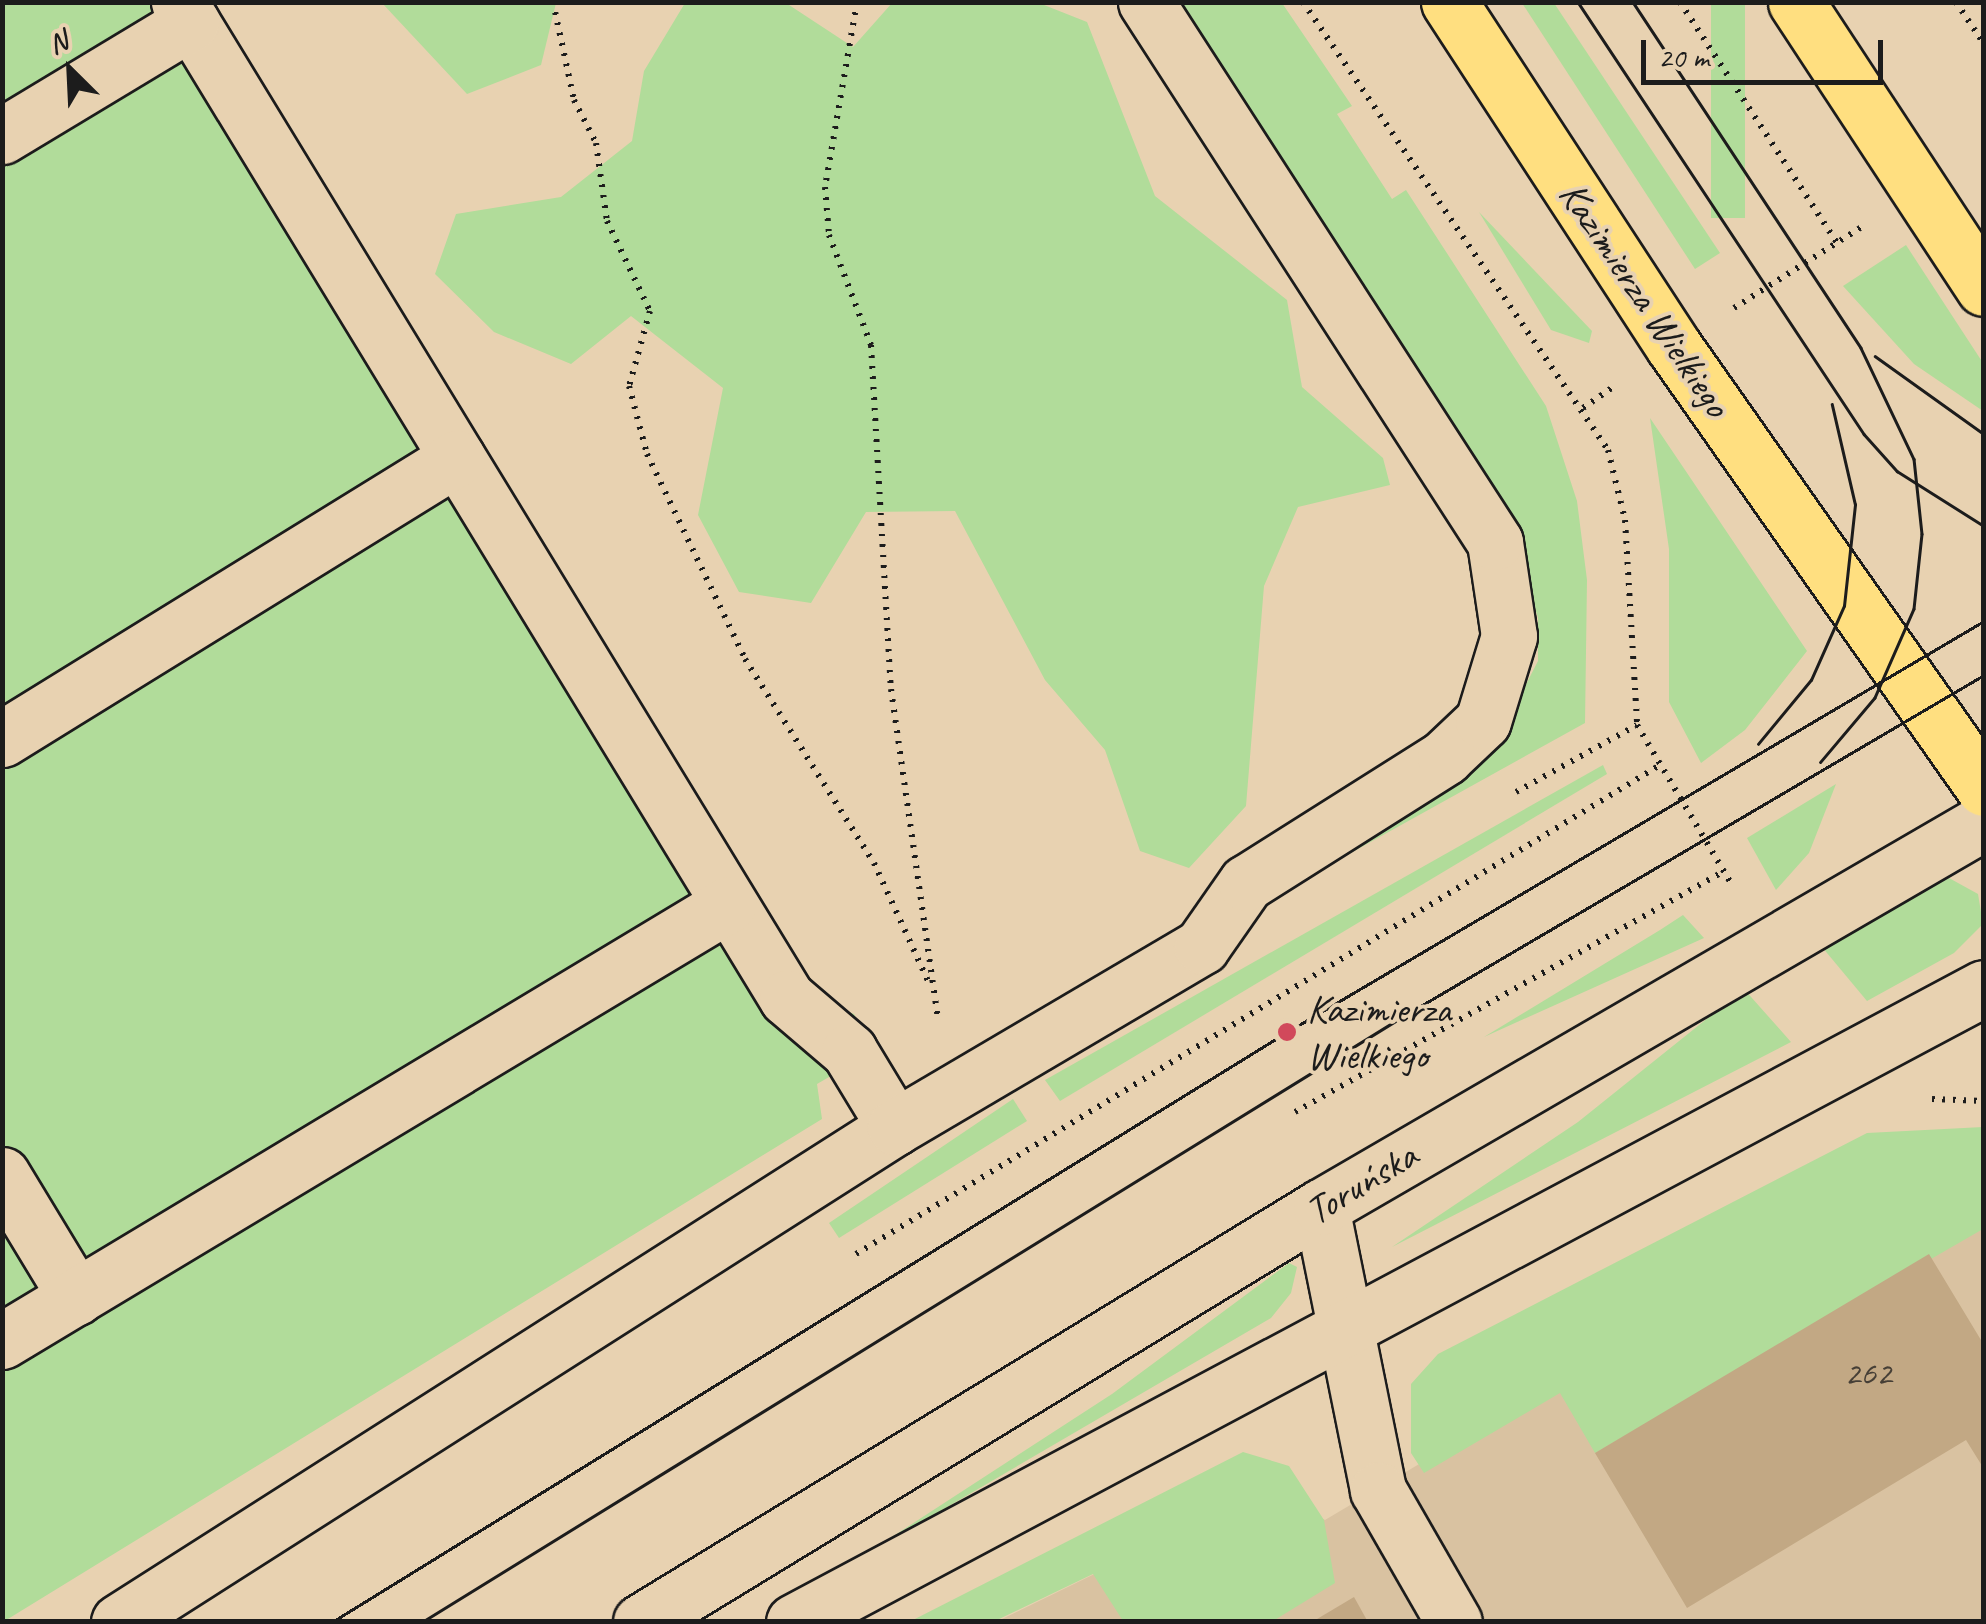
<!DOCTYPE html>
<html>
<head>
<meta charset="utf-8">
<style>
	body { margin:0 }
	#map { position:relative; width:1986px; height:1624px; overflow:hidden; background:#e8d2b1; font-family:Caveat,sans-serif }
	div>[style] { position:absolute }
	.built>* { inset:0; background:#d9c2a1 }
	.green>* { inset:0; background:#b1dc9a; transform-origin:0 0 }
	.building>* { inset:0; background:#c2a884 }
	.path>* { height:6px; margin-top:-3px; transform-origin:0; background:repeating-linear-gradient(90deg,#1c1c1c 0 2.5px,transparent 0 10.5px) }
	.roads { filter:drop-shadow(2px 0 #1c1c1c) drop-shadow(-2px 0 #1c1c1c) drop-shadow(0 2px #1c1c1c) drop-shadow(0 -2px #1c1c1c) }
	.minor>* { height:55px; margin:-27.5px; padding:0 27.5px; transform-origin:27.5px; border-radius:27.5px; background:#e8d2b1 }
	.major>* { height:55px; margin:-27.5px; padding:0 27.5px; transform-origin:27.5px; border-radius:27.5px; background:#ffdf80 }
	.tram>* { height:2.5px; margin:-1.25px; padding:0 1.25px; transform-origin:1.25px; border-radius:1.25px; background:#1c1c1c }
	.dots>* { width:28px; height:28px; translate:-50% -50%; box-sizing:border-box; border:5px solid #e8d2b1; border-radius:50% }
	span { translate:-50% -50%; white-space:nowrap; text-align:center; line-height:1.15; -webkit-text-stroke:8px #e8d2b1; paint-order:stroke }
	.number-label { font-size:35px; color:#463f36 }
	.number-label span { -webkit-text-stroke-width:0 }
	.street-label { font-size:40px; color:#1c1c1c }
	.poi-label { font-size:40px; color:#1c1c1c }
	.left { translate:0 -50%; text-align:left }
	.frame { position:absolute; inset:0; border:5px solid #1c1c1c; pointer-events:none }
	.north { position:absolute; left:20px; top:20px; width:100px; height:100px; -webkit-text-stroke:8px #e8d2b1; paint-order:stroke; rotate:336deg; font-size:28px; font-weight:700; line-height:40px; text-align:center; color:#1c1c1c }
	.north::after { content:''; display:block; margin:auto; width:35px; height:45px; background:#1c1c1c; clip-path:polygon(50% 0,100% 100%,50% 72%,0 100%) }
	.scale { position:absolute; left:1641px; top:40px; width:242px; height:45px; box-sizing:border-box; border:5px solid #1c1c1c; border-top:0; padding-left:12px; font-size:30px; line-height:35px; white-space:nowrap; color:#1c1c1c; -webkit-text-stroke:8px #e8d2b1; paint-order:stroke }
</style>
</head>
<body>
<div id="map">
	<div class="built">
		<i style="clip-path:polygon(1956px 1145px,1983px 1149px,1983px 1621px,996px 1622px,1238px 1504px,1293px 1502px,1325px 1520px)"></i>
	</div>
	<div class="green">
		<i style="clip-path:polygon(3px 3px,213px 3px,825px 1003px,854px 1014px,874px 1051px,817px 1084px,822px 1119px,3px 1622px)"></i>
		<i style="clip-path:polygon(382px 3px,556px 3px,541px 65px,467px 94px)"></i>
		<i style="clip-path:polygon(685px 3px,786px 3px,853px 47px,892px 3px,1039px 3px,1087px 22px,1155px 196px,1287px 300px,1302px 387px,1383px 458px,1390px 485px,1298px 507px,1264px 586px,1246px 806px,1189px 868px,1140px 851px,1105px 750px,1045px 680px,955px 511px,866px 512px,811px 603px,739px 592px,698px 515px,723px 388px,631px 316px,571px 364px,494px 332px,435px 274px,456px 214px,561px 197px,632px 141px,644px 71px)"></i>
		<i style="clip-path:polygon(1177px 3px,1282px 3px,1352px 106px,1337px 114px,1392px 199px,1406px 190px,1546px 406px,1577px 501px,1587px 580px,1585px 723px,1248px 910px,1498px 739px,1538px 661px,1538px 618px,1507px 517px)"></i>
		<i style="clip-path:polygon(1522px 3px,1554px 3px,1720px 253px,1695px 269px)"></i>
		<i style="left:1711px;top:3px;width:34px;height:215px"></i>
		<i style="clip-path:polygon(1479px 212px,1592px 331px,1589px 343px,1551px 330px)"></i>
		<i style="clip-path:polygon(1906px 245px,1983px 363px,1983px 411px,1914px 364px,1843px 286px)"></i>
		<i style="clip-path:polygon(1650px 418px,1807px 651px,1745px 730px,1701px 763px,1669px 702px,1669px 549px)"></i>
		<i style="clip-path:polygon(1603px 765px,1607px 774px,1060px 1101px,1045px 1080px)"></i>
		<i style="clip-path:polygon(1836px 784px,1809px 853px,1776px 890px,1747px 838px)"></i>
		<i style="clip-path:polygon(1949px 878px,1978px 894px,1983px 924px,1954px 953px,1867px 1001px,1817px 941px)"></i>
		<i style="clip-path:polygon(1683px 915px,1704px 938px,1484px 1037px,1660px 930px)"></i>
		<i style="clip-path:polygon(1744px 989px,1791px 1042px,1392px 1247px,1578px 1122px)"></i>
		<i style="clip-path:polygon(1013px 1099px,1027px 1121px,839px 1238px,829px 1223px)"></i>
		<i style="clip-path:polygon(1983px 1127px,1983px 1229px,1595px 1453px,1560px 1393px,1424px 1473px,1411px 1453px,1411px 1384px,1438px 1354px,1867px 1133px)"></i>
		<i style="clip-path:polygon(1289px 1263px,1297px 1267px,1291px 1293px,1271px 1318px,858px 1559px,1112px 1394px)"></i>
		<i style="clip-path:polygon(1243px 1452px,1289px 1466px,1324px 1520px,1335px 1583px,1273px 1621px,1123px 1621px,1093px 1574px,995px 1621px,911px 1621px)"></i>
	</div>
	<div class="building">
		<i style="clip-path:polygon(1929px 1254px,1984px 1345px,1984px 1469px,1966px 1440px,1687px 1608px,1595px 1453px)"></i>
		<i style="clip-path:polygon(1354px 1597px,1368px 1622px,1312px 1622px)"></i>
	</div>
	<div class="path">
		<i style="left:553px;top:2px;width:100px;rotate:77.9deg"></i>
		<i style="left:574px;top:100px;width:48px;rotate:62.9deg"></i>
		<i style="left:596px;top:143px;width:79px;rotate:82deg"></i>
		<i style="left:607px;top:221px;width:100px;rotate:64.5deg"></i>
		<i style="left:650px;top:311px;width:78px;rotate:105.6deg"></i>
		<i style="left:629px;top:386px;width:70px;rotate:75.2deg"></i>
		<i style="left:647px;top:454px;width:227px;rotate:64.4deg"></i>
		<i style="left:745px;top:659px;width:241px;rotate:57.7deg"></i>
		<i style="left:874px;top:863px;width:132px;rotate:65.4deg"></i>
		<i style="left:857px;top:2px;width:188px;rotate:99.8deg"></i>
		<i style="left:825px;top:187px;width:48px;rotate:85.2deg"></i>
		<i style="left:829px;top:235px;width:118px;rotate:69.1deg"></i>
		<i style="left:871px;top:345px;width:345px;rotate:86.7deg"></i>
		<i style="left:891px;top:689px;width:335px;rotate:81.9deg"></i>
		<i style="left:1303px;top:2px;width:542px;rotate:55.75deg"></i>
		<i style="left:1608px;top:450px;width:72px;rotate:76.3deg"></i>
		<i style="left:1625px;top:520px;width:205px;rotate:86.6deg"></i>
		<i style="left:1637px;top:725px;width:188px;rotate:59.3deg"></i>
		<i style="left:1680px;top:2px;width:288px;rotate:56.9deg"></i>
		<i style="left:1956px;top:2px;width:50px;rotate:56.3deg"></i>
		<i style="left:1734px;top:308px;width:153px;rotate:-32.4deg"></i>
		<i style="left:1583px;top:408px;width:38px;rotate:-35deg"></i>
		<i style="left:1516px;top:792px;width:138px;rotate:-29deg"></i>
		<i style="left:1932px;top:1099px;width:52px;rotate:2.2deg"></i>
		<i style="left:1295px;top:1112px;width:490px;rotate:-29.3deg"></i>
		<i style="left:856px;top:1254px;width:941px;rotate:-31.31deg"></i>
	</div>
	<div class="roads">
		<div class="minor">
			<i style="left:179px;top:2px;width:1167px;rotate:58.6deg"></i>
			<i style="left:787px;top:998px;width:82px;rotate:40.5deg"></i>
			<i style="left:849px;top:1051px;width:89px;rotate:58.8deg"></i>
			<i style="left:2px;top:136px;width:221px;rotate:-31.1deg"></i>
			<i style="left:2px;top:739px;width:535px;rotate:-31.7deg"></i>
			<i style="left:2px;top:1175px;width:143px;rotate:58.8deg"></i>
			<i style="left:1321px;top:1207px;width:289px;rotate:78.6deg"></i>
			<i style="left:1378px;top:1490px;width:152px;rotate:60.1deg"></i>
			<i style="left:2px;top:1341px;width:848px;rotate:-31.01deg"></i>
			<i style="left:119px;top:1622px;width:920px;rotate:-32.53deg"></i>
			<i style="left:895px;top:1127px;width:356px;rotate:-30.5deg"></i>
			<i style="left:1202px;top:946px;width:77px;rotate:-55.1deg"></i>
			<i style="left:1246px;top:883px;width:236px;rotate:-32.3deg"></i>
			<i style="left:1445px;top:757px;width:52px;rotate:-43.5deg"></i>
			<i style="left:1483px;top:721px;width:89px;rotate:-73deg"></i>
			<i style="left:1509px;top:636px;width:95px;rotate:-98.5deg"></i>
			<i style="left:1495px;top:542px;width:643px;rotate:-122.87deg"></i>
			<i style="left:641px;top:1622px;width:797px;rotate:-31.4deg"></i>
			<i style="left:1321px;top:1207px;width:767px;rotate:-30.14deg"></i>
			<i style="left:794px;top:1622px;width:1348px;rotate:-28.05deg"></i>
		</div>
		<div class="major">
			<i style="left:1449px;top:2px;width:412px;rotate:56.9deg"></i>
			<i style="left:1674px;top:347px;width:539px;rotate:54.89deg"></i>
			<i style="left:1796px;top:2px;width:342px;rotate:56.7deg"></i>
		</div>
	</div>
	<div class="tram">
		<i style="left:1578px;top:2px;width:518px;rotate:56.49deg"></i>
		<i style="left:1864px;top:434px;width:50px;rotate:48.3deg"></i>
		<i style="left:1897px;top:471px;width:103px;rotate:32.3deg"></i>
		<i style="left:1633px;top:2px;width:414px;rotate:56.6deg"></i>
		<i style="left:1861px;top:348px;width:123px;rotate:64.5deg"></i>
		<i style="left:1914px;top:459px;width:75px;rotate:83.9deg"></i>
		<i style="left:1922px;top:534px;width:75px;rotate:96.1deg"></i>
		<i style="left:1914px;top:609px;width:97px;rotate:113.7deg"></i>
		<i style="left:1875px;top:698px;width:84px;rotate:130.2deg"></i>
		<i style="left:1875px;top:356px;width:134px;rotate:35.6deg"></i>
		<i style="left:1758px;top:744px;width:83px;rotate:-50.4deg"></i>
		<i style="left:1811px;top:680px;width:81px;rotate:-66deg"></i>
		<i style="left:1844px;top:606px;width:102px;rotate:-83.8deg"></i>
		<i style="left:1855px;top:505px;width:103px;rotate:-103deg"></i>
		<i style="left:332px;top:1622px;width:1123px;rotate:-31.71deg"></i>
		<i style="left:1287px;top:1032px;width:809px;rotate:-30.53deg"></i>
		<i style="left:422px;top:1622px;width:1158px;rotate:-31.69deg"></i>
		<i style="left:1407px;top:1014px;width:669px;rotate:-30.44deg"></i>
	</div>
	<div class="dots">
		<i style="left:1287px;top:1032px;background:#d1495b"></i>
	</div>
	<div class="number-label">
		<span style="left:1868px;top:1373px">262</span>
	</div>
	<div class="street-label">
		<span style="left:1645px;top:299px;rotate:56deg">Kazimierza Wielkiego</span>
		<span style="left:1361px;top:1183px;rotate:-31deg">Toruńska</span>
	</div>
	<div class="poi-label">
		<span class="left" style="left:1307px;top:1032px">Kazimierza<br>Wielkiego</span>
	</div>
	<div class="frame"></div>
	<div class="north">N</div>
	<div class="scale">20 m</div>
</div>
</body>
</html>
